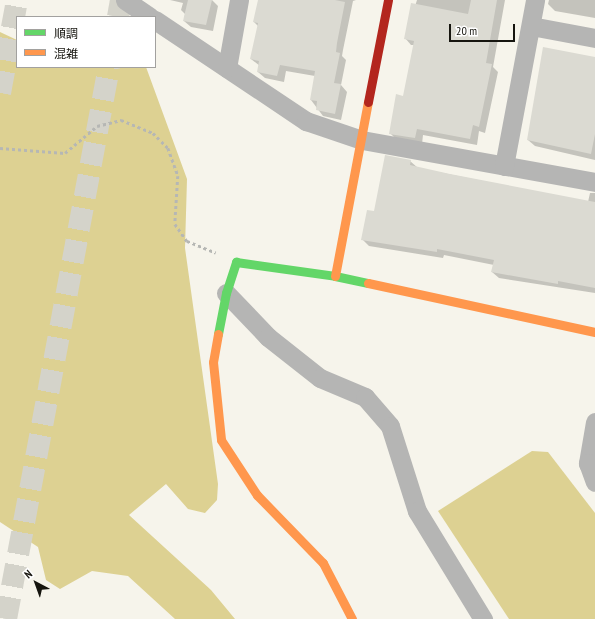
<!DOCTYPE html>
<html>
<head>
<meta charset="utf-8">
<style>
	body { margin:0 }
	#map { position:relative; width:595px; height:619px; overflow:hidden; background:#f6f4eb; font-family:"PT Sans Narrow","Noto Sans JP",sans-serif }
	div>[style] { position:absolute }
	.forest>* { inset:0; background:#ddd192 }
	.shadow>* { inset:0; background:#0003 }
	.building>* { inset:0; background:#dbdad2 }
	.highway-tunnel>* { height:22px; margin-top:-11px; transform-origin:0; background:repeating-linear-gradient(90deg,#d4d3ca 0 22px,transparent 0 33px) }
	.path>* { height:2.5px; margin-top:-1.25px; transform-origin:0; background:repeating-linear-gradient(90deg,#b6b7b4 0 3px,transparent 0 6px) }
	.street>* { height:19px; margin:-9.5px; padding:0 9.5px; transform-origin:9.5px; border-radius:9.5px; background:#b5b5b4 }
	.fast>* { height:9px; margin:-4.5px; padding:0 4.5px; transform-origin:4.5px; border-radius:4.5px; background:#63d668 }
	.slow>* { height:9px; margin:-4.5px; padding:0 4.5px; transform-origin:4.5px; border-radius:4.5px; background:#ff974d }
	.jam>* { height:9px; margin:-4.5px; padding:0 4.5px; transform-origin:4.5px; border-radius:4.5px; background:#b3261e }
	span { translate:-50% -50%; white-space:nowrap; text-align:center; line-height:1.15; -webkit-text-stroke:3.5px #fff; paint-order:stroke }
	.legend { position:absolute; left:16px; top:16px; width:140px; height:52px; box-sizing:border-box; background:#fff; border:1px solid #a2a19f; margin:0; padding:5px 7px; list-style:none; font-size:12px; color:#16150f }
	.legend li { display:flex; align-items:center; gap:8px; height:20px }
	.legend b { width:20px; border:1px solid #a2a19f }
	.north { position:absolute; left:16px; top:563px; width:40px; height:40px; -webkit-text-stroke:3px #fff; paint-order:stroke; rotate:319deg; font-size:11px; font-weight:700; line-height:16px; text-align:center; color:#16150f }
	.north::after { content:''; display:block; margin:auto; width:14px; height:18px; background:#16150f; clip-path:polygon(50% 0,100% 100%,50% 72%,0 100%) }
	.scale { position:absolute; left:449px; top:24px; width:66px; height:18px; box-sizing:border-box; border:2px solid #16150f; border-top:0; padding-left:5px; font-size:12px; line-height:14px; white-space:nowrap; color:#16150f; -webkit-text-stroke:3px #fff; paint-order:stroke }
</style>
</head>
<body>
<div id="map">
	<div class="forest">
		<i style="clip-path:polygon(0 32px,17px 40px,17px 67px,146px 67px,187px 179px,185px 248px,218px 484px,217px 500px,205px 513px,188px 509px,166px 484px,129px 515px,211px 590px,235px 619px,175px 619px,128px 576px,92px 571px,60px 589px,46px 580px,38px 547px,0 522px)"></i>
		<i style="clip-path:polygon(532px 451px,548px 452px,595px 513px,595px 619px,509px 619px,438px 511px)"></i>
	</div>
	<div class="shadow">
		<i style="clip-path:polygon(170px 0,212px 0,218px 6px,213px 31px,191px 27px,184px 21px,185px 14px,181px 10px,183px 3px)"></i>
		<i style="clip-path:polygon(259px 0,356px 0,353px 1px,343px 50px,342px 56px,346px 60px,341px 85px,347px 92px,341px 120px,323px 116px,311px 100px,315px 76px,286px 71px,284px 82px,265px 78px,258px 72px,260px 66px,251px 59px,258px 26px,254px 22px)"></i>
		<i style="clip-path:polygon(417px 0,505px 0,493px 67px,498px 72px,485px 133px,479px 131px,477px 145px,423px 135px,422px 144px,397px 140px,390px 133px,404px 97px,414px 45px,411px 45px,405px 38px)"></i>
		<i style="clip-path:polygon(549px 0,595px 0,595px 18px,555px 11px,548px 4px)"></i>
		<i style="clip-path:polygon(595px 58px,595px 160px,535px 146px,528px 140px)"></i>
		<i style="clip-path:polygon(410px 161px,418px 168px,588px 202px,590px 193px,595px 193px,595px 293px,499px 278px,492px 272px,494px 265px,444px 255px,443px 258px,369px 246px,362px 239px,375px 212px)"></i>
	</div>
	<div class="building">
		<i style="clip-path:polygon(188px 0,212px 0,206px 25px,183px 21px)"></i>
		<i style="clip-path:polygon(258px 0,335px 0,345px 2px,337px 43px,336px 52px,340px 53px,334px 83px,341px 84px,335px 114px,316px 110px,317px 101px,310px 100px,315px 71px,280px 65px,277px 76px,257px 72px,259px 61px,250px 59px,258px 23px,253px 22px)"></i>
		<i style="clip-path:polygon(471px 0,497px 0,486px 63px,492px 64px,479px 127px,473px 125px,470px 139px,417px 129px,415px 138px,389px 134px,396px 94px,403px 96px,414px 41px,404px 39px,411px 3px,468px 14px)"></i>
		<i style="clip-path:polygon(543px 47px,595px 57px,595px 134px,591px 154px,527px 140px)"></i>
		<i style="clip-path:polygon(385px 155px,411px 160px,410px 165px,450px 174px,595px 202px,595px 288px,558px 281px,558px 284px,491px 272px,494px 260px,437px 249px,437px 252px,361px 240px,367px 210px,374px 211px)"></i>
	</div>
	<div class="highway-tunnel">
		<i style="left:118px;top:17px;width:17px;rotate:-80deg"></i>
		<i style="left:0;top:93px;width:95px;rotate:-79.6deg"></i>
		<i style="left:6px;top:619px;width:562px;rotate:-79.43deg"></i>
	</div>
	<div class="path">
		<i style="left:0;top:148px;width:65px;rotate:4.4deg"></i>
		<i style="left:65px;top:153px;width:42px;rotate:-40.2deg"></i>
		<i style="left:97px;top:126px;width:25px;rotate:-14deg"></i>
		<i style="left:121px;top:120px;width:35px;rotate:22deg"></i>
		<i style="left:153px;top:133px;width:21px;rotate:45deg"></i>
		<i style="left:168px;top:148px;width:30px;rotate:70deg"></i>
		<i style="left:178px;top:176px;width:48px;rotate:93.6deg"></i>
		<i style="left:175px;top:224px;width:21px;rotate:55deg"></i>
		<i style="left:187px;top:241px;width:31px;rotate:22deg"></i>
	</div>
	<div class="street">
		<i style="left:125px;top:0;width:30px;rotate:34deg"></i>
		<i style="left:155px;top:20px;width:182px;rotate:33.8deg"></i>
		<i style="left:306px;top:121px;width:59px;rotate:18.7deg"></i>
		<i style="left:362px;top:140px;width:237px;rotate:10.2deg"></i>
		<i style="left:531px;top:26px;width:65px;rotate:10.6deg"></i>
		<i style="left:227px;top:68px;width:69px;rotate:-80deg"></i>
		<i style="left:504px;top:166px;width:169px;rotate:-79.4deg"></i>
		<i style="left:226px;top:293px;width:61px;rotate:46.3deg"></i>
		<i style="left:268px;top:337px;width:66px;rotate:38.3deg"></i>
		<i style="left:320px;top:378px;width:49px;rotate:22.9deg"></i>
		<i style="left:365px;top:397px;width:38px;rotate:49deg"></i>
		<i style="left:390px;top:426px;width:89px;rotate:72.4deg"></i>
		<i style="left:417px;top:511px;width:127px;rotate:58.6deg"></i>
		<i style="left:595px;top:422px;width:42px;rotate:99.7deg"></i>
		<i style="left:588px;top:463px;width:20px;rotate:70deg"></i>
	</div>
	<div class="fast">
		<i style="left:218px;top:334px;width:42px;rotate:-79deg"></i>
		<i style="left:226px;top:293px;width:33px;rotate:-72deg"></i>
		<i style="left:236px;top:262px;width:100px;rotate:8deg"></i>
		<i style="left:335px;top:276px;width:34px;rotate:12deg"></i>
	</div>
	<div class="slow">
		<i style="left:335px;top:276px;width:177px;rotate:-79.3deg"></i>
		<i style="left:368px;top:283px;width:232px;rotate:12.2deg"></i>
		<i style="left:218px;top:334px;width:28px;rotate:100deg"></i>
		<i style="left:213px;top:362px;width:78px;rotate:84.1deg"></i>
		<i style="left:221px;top:440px;width:66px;rotate:56.8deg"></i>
		<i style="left:257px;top:495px;width:95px;rotate:45.9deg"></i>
		<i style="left:323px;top:563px;width:63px;rotate:62.6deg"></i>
	</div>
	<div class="jam">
		<i style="left:368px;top:102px;width:104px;rotate:-78.9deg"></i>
	</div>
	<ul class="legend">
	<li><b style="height:5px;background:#63d668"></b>順調</li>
	<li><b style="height:5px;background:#ff974d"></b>混雑</li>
	</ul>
	<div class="north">N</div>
	<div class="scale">20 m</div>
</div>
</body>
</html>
